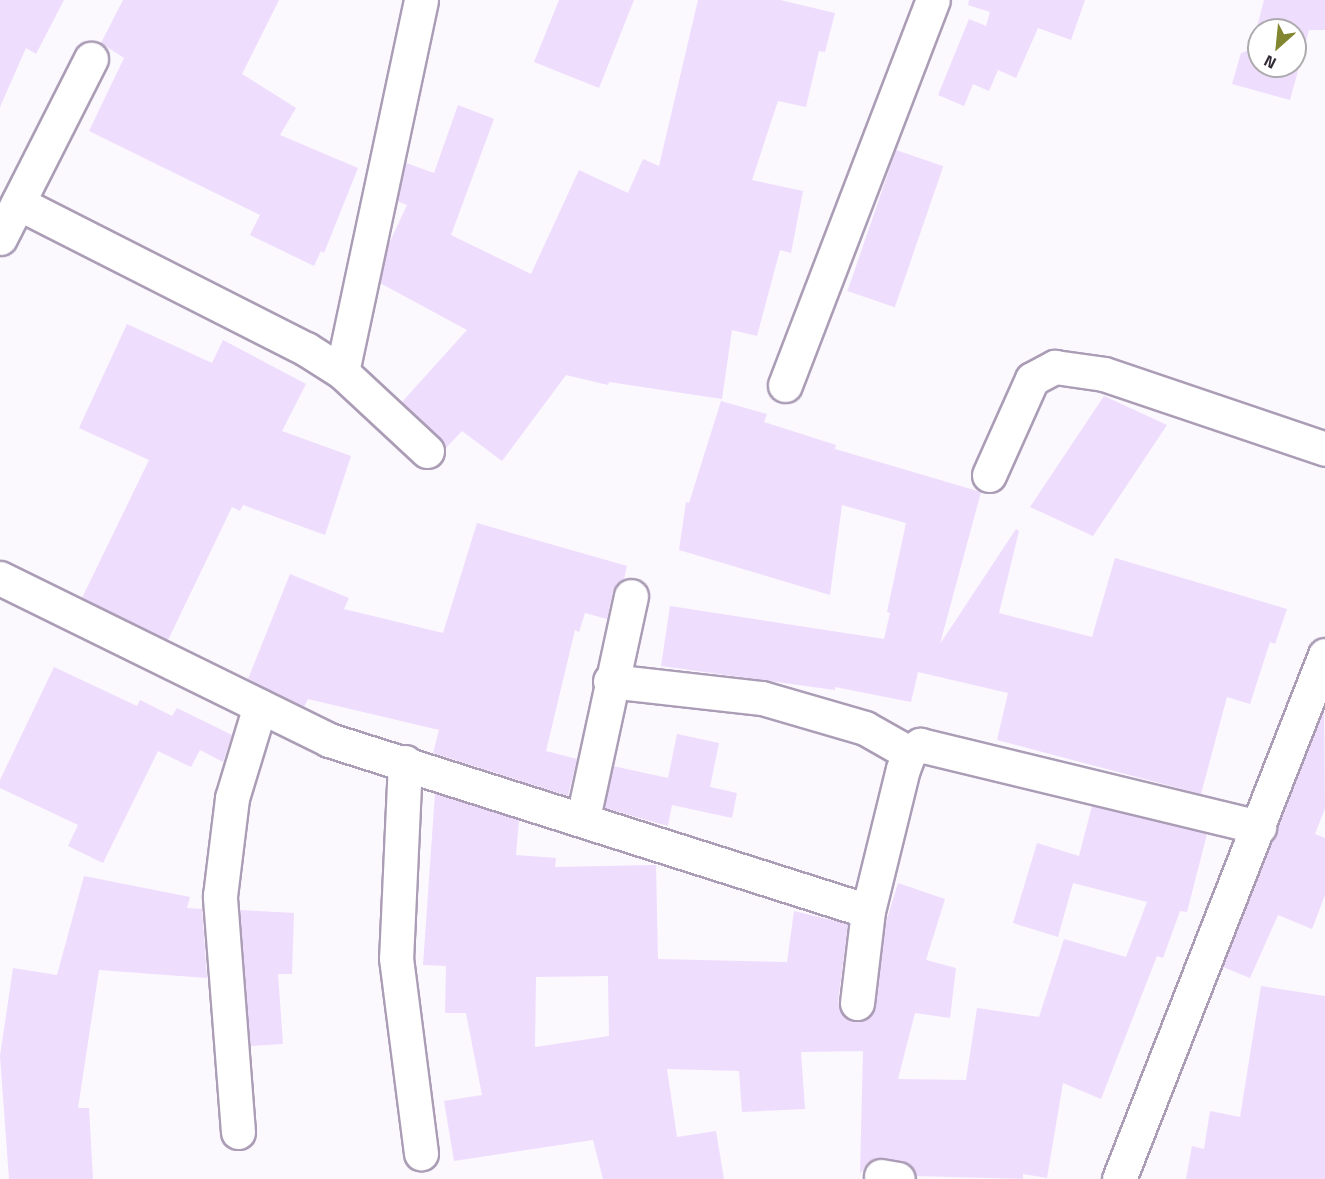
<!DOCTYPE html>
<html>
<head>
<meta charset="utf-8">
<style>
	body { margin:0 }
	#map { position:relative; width:1325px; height:1179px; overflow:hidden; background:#fbf8fe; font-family:"Titillium Web",sans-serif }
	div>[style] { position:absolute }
	.building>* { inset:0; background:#efddfd; transform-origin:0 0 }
	.roads { filter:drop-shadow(2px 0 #ab9db6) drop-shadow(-2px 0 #ab9db6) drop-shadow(0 2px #ab9db6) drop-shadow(0 -2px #ab9db6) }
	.minor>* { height:33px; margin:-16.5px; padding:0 16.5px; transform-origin:16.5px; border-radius:16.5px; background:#fff }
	span { translate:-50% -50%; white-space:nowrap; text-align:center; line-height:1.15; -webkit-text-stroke:6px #fff; paint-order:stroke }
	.north { position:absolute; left:1247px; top:18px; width:60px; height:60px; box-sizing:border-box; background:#fff; border:2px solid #adaaae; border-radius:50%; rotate:207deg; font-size:16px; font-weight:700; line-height:24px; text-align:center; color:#312b35 }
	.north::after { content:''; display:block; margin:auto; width:21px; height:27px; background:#838630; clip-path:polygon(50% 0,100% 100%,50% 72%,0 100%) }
</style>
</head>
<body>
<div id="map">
	<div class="building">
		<i style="clip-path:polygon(0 0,64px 0,36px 54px,26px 48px,0 107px)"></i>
		<i style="clip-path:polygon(123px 0,279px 0,242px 74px,296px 108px,280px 135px,358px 168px,324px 253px,321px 251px,314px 266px,250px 235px,260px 215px,89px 131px,124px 58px,101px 43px)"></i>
		<i style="clip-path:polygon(559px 0,634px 0,599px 88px,534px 62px)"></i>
		<i style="clip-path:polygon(698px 0,780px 0,835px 13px,825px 52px,819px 51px,806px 107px,778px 101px,752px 180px,803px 191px,791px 253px,780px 250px,757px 336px,732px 330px,722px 399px,609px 382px,608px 385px,566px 375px,502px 461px,462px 431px,445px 449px,440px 437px,402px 402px,467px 330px,380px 283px,388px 246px,407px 205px,397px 201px,406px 163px,434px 173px,458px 105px,494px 119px,451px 235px,531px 274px,579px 170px,628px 193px,643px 159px,659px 166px)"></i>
		<i style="clip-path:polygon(969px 0,1085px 0,1071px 40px,1038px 28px,1016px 78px,998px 70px,989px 91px,973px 84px,964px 106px,938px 95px,969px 19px,986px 26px,990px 12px,968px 5px)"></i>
		<i style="clip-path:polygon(evenodd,1264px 0,1325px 0,1325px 30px,1309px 30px,1290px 100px,1232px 84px,1241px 53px,1251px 50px,1264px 0,1259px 30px,1295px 30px,1295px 66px,1259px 66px,1259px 30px)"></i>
		<i style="left:896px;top:150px;width:50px;height:149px;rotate:19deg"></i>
		<i style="clip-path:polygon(127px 324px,212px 363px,223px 340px,306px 384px,282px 431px,351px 456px,325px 535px,243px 505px,240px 511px,232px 507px,168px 640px,82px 598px,149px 460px,79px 428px)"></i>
		<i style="clip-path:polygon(1104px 396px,1167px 425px,1093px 536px,1030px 507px)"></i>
		<i style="clip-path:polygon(721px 401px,767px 414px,764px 422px,836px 445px,835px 449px,981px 492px,940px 644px,1016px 529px,1019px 531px,999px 613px,1092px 637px,1115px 558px,1287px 609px,1275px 644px,1270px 642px,1250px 704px,1227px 697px,1201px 794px,997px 740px,1008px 693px,918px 672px,911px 702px,835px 687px,835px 690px,661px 666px,670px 606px,884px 639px,890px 613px,887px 612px,906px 523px,842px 505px,830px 595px,679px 550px,686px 502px,689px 503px)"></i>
		<i style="clip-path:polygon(477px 523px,627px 566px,624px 579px,613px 591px,607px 619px,585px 613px,579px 632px,575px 630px,546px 751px,577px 759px,568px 796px,433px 753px,439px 730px,308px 699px,304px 707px,248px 679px,290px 574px,349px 598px,344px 609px,443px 633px)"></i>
		<i style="clip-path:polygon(54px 667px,137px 706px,140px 700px,172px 716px,177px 708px,232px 735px,223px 762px,200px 750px,191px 767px,158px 751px,103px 863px,68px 846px,78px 825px,0 788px,0 780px)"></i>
		<i style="clip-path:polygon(1324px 708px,1325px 808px,1315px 834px,1325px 838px,1325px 895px,1312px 929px,1278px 915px,1250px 978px,1223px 967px)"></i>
		<i style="clip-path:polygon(677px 734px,719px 743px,710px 787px,737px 793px,732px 818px,672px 805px,668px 826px,604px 808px,613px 766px,668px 778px)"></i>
		<i style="clip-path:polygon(evenodd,435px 793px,519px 820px,516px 855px,556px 858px,555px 867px,656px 865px,658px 959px,787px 962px,794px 911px,848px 924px,838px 1001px,845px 1018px,854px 1021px,865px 1020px,875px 1006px,886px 922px,898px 883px,945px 899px,926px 960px,956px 968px,950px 1018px,915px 1013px,898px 1079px,966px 1080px,977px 1008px,1039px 1017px,1064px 939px,1126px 957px,1147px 902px,1073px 883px,1058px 937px,1013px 923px,1037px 843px,1079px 856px,1092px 806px,1207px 834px,1187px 912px,1180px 911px,1163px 958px,1157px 956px,1101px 1099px,1063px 1083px,1047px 1178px,1023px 1174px,1023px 1179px,916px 1176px,910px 1164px,884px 1158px,867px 1164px,860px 1174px,863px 1051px,801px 1052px,805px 1109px,742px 1112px,739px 1071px,667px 1069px,677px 1137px,716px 1131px,724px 1179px,603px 1179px,593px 1140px,454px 1161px,444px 1101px,482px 1095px,466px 1013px,445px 1013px,446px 966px,423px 965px,435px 793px,608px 976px,609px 1036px,535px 1047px,536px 977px,608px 976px)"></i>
		<i style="clip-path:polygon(84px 876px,190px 897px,187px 908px,202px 909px,207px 978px,99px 970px,78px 1108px,89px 1108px,93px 1179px,9px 1179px,0 1056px,13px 968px,57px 975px)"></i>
		<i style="clip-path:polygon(240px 910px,294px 913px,292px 974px,278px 974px,283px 1044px,250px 1046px)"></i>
		<i style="clip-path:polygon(1261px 986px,1325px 996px,1325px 1179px,1186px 1179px,1192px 1146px,1204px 1149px,1210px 1111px,1240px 1117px)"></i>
	</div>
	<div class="roads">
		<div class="minor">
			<i style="left:18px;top:203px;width:323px;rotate:26.9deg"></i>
			<i style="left:306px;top:349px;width:43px;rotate:32.6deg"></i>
			<i style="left:342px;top:372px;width:116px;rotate:42.9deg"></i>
			<i style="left:0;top:238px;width:201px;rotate:-63.1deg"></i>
			<i style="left:342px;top:372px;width:380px;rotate:-78deg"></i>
			<i style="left:785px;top:385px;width:412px;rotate:-69deg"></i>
			<i style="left:989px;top:475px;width:105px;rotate:-65.9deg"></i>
			<i style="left:1032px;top:379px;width:26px;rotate:-28deg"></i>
			<i style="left:1055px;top:367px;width:49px;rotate:8.1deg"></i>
			<i style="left:1104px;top:374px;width:233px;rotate:18.7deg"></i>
			<i style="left:0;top:578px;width:367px;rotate:26.2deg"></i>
			<i style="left:329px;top:740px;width:565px;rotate:17.6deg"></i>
			<i style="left:610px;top:681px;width:153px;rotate:6.4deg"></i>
			<i style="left:762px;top:698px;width:107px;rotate:16.2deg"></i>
			<i style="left:865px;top:728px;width:51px;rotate:29.6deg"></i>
			<i style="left:405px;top:762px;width:196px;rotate:92.6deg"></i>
			<i style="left:396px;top:958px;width:197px;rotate:82.7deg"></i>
			<i style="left:583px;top:818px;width:227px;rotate:-77.8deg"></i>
			<i style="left:857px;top:1003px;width:93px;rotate:-83.2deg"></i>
			<i style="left:868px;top:911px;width:146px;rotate:-76.2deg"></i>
			<i style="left:903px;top:769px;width:17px;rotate:-69deg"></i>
			<i style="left:909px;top:753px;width:14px;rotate:-36deg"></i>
			<i style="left:920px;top:745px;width:349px;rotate:13.6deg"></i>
			<i style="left:238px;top:1132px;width:237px;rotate:-94.4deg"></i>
			<i style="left:220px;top:896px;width:99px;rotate:-83deg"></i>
			<i style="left:232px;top:798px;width:96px;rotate:-73.1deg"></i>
			<i style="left:881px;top:1176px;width:17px;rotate:10deg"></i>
			<i style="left:1119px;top:1179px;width:563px;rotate:-68.54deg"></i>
		</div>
	</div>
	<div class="north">N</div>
</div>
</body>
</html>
